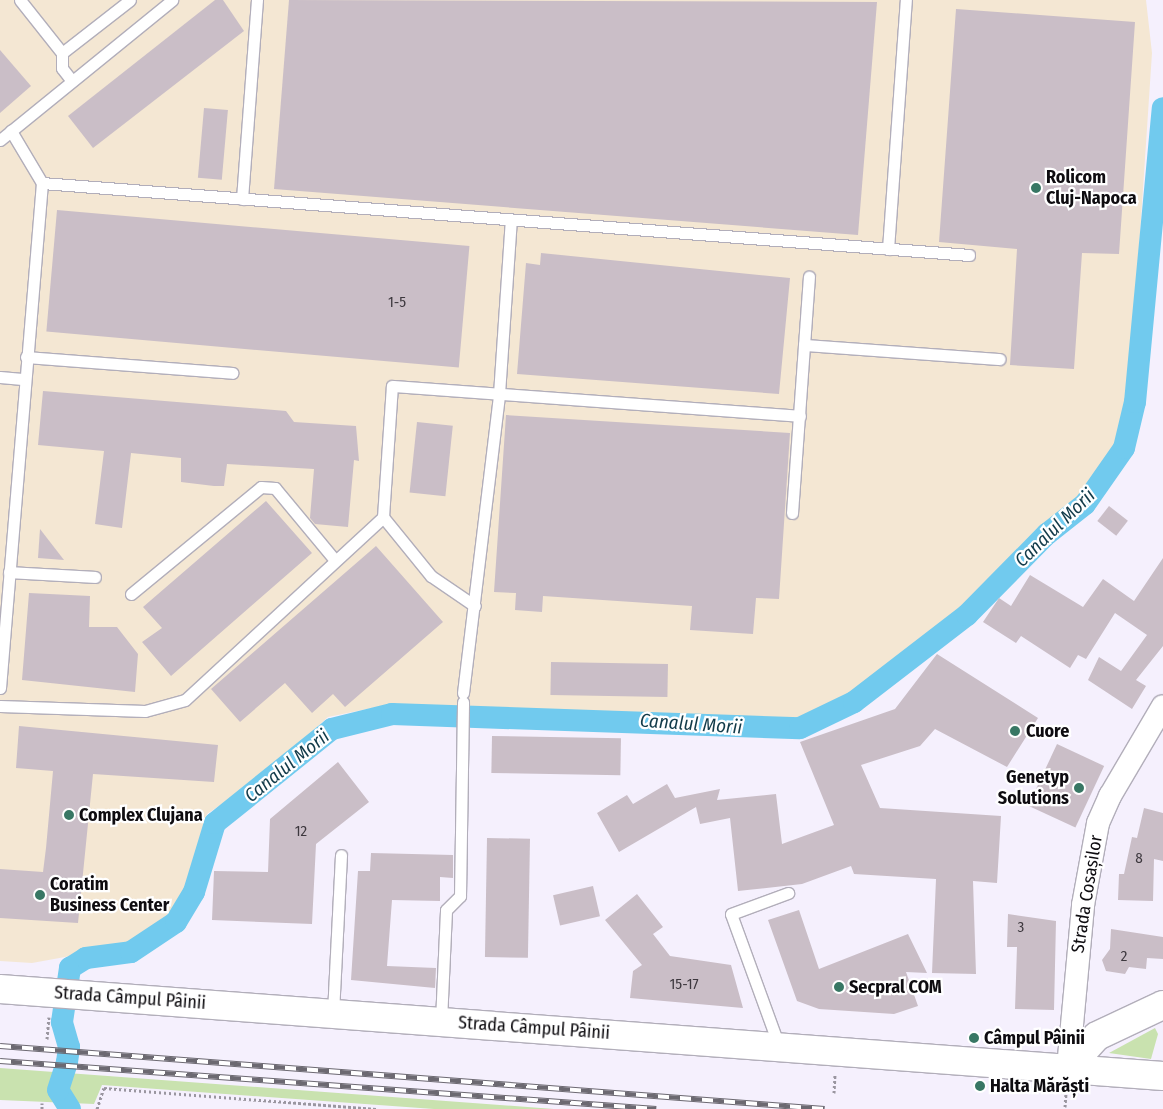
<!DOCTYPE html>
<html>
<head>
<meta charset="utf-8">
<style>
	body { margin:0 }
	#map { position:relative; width:1163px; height:1109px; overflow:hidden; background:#f5f0fd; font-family:"Fira Sans Condensed",sans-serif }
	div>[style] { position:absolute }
	.industrial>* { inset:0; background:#f4e7d3 }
	.green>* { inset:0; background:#c9e2af }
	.canal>* { height:22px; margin:-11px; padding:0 11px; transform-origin:11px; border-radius:11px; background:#71caee }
	.building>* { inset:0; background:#cabec7; transform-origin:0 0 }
	.path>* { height:3px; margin-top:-1.5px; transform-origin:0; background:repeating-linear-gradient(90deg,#9a96a0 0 2.5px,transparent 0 5px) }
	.roads { filter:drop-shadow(1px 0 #b2aeba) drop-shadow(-1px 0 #b2aeba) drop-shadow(0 1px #b2aeba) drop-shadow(0 -1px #b2aeba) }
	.lane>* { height:11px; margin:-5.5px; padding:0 5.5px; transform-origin:5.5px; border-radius:5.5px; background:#fff }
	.street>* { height:22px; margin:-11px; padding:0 11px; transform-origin:11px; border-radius:11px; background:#fff }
	.secondary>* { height:28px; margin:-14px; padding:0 14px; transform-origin:14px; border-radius:14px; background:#fff }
	.rail>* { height:5.5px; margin-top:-2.75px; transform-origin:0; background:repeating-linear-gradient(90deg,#fff 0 11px,#6c6971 0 22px); box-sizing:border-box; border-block:1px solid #6c6971 }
	.dots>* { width:14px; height:14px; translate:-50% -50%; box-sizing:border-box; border:2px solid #fff; border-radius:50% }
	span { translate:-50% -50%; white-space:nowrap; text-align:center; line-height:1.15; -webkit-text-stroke:4.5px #fff; paint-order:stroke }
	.number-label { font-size:15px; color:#3d383e }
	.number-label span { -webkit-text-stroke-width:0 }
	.poi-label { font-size:18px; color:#0e0c10; font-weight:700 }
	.left { translate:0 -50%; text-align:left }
	.right { translate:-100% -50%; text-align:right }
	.street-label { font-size:18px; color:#0e0c10 }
	.water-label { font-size:19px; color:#123b4a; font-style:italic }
</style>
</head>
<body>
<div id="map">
	<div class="industrial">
		<i style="clip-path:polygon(0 0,1146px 0,1152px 53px,1129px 400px,1118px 447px,1082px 499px,1042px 532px,963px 612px,844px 700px,787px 721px,578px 710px,372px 708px,328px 717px,263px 776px,207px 814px,181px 899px,161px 924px,120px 947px,32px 963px,0 961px)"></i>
	</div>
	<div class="green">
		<i style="clip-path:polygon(1155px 1028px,1158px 1034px,1151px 1059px,1109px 1053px)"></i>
		<i style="clip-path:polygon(0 1068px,554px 1109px,434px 1109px,102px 1085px,94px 1104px,0 1100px)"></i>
	</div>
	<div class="canal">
		<i style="left:70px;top:1109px;width:22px;rotate:-122deg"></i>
		<i style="left:58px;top:1090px;width:29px;rotate:-72deg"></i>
		<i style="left:67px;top:1062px;width:15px;rotate:-82deg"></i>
		<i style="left:69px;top:1047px;width:26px;rotate:-106deg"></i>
		<i style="left:62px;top:1022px;width:55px;rotate:-81.6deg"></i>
		<i style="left:70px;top:968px;width:19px;rotate:-32deg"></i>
		<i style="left:86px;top:958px;width:45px;rotate:-7.6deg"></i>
		<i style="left:131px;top:952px;width:54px;rotate:-33.7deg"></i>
		<i style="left:176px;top:922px;width:35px;rotate:-59deg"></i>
		<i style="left:194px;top:892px;width:72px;rotate:-73.1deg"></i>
		<i style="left:215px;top:823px;width:150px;rotate:-38.8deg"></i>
		<i style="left:332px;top:729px;width:62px;rotate:-14deg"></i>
		<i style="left:392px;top:714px;width:408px;rotate:2deg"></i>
		<i style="left:800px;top:728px;width:60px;rotate:-25.7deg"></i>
		<i style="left:854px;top:702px;width:143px;rotate:-37.6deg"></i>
		<i style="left:967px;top:615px;width:114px;rotate:-45.4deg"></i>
		<i style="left:1047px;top:534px;width:48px;rotate:-38.3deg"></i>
		<i style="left:1085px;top:504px;width:68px;rotate:-55.1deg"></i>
		<i style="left:1124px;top:448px;width:47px;rotate:-76.6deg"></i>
		<i style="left:1135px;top:402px;width:295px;rotate:-84.6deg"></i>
	</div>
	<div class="building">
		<i style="clip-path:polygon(215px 0,223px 0,244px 31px,93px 148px,68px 116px)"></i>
		<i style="clip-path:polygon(289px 0,877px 2px,858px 235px,274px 189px)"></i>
		<i style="clip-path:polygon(956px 9px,1135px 22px,1119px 254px,1082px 253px,1074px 369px,1010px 365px,1017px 249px,939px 242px)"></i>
		<i style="clip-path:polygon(0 50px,31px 86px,0 113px)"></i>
		<i style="left:204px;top:108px;width:24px;height:70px;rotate:5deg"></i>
		<i style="left:57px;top:210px;width:414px;height:122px;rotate:5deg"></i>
		<i style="clip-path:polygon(541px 253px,790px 278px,779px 394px,517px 374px,526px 263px,540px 265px)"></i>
		<i style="clip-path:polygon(43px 391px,286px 411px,294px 422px,356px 426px,359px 461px,354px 460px,348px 527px,315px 524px,310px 518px,314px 469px,227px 464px,224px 486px,214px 486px,181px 482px,181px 458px,131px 453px,122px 528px,95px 524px,104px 451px,38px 445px)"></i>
		<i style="clip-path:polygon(506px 415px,790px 433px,779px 599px,756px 598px,753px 634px,690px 630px,692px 606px,543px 596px,542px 612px,515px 610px,516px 593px,494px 592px)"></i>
		<i style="left:417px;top:422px;width:36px;height:71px;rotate:6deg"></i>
		<i style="clip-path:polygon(266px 501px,312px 553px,171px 676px,142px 642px,162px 628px,143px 607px)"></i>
		<i style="left:1109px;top:506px;width:24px;height:19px;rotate:38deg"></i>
		<i style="clip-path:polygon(40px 529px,64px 560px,38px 558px)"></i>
		<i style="clip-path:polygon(376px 546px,443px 622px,345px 707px,333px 694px,312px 713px,285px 683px,240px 722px,211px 689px)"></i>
		<i style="clip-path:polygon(1163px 558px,1163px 646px,1136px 680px,1146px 686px,1132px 709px,1088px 680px,1099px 657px,1121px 671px,1147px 635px,1115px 613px,1086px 659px,1078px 655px,1070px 668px,1021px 636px,1016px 643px,983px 622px,999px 598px,1011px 606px,1030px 575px,1083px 607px,1103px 579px,1134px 601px)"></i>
		<i style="clip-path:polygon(29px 593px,90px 596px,89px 627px,117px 627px,138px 654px,135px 692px,22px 680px)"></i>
		<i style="clip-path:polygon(937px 654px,1038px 718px,1007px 767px,935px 729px,920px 746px,861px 765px,880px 808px,1001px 816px,997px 883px,973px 881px,976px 974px,932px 973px,936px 879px,854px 874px,851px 866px,802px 884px,738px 891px,730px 818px,700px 824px,696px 807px,619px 852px,597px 813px,627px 795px,633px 804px,667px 784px,675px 798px,720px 789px,717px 800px,776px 794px,782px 844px,834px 825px,800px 742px,895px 709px)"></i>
		<i style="left:551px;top:662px;width:117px;height:33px;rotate:1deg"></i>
		<i style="clip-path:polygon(19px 726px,218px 745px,214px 782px,93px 774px,78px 923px,0 918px,0 869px,43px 872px,46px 848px,53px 771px,16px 768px)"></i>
		<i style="left:492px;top:736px;width:129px;height:37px;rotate:1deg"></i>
		<i style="left:1057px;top:744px;width:52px;height:68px;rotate:25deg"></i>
		<i style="clip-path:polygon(338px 762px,369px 802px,316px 844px,312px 924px,212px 920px,214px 871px,268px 872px,270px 819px)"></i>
		<i style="clip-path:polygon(1144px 808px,1163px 813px,1163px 861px,1154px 859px,1153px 901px,1118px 900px,1119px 874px,1124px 874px,1132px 837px,1137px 838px)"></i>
		<i style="left:487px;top:838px;width:43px;height:119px;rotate:1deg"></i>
		<i style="clip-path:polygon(371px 853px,453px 855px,453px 878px,440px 877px,440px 901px,392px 900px,387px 966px,436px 968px,435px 988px,351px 980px,358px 871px,370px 871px)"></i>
		<i style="left:593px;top:886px;width:31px;height:41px;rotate:77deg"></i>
		<i style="clip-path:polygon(637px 894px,663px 927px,653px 934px,670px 956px,731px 965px,743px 1008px,630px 998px,633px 971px,642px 965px,605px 920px)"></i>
		<i style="clip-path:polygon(799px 910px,819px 969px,908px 934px,927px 973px,906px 972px,918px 1006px,894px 1014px,819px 1009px,797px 1001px,768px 920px)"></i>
		<i style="clip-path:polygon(1008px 914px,1056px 921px,1054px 1010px,1015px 1009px,1017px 947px,1007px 947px)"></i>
		<i style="clip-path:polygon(1111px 929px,1163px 937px,1163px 959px,1147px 958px,1146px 969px,1129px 967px,1125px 974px,1106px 971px,1102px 960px,1110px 949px)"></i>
	</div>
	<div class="path">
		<i style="left:47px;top:1039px;width:22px;rotate:-85deg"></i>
		<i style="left:834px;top:1093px;width:19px;rotate:-87deg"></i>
		<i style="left:1065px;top:1107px;width:15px;rotate:-86deg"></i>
		<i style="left:42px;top:1109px;width:6px;rotate:-90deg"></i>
		<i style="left:97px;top:1109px;width:22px;rotate:-72deg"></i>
		<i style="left:104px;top:1088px;width:273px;rotate:4.4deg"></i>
	</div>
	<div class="roads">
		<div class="lane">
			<i style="left:20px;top:0;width:68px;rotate:51.6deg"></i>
			<i style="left:72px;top:81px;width:16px;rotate:-128deg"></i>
			<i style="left:62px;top:68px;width:15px;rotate:-90deg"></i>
			<i style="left:62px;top:53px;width:86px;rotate:-37.9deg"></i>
			<i style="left:0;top:140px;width:222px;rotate:-39.1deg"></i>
			<i style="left:42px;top:183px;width:930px;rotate:4.44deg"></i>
			<i style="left:242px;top:199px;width:200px;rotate:-85.7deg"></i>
			<i style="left:888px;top:249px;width:250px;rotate:-85.9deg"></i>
			<i style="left:804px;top:345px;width:196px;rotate:4.1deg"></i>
			<i style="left:26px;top:357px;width:207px;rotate:4.4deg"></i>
			<i style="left:0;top:377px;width:25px;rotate:5deg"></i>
			<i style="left:792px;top:513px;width:237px;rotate:-85.9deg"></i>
			<i style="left:383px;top:517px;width:131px;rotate:-86.1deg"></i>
			<i style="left:392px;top:386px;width:409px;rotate:4.2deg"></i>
			<i style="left:9px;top:572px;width:86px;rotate:3.3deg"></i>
			<i style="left:131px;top:594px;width:168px;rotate:-39.5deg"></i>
			<i style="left:261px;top:487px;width:14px;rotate:4deg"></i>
			<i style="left:275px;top:488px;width:92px;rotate:50.3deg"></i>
			<i style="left:0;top:688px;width:507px;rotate:-85.25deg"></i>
			<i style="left:42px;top:183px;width:61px;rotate:-120.8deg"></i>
			<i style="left:463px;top:693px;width:301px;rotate:-83.1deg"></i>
			<i style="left:499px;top:394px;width:175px;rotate:-86.1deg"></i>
			<i style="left:0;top:706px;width:145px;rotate:2deg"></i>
			<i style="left:145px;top:711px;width:41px;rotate:-15.4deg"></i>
			<i style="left:185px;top:700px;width:270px;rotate:-42.7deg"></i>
			<i style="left:383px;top:517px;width:76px;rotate:50.9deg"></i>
			<i style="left:431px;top:576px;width:53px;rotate:34.3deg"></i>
			<i style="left:333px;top:1013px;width:158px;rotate:-87.1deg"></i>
			<i style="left:441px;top:1021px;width:111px;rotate:-87.4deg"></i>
			<i style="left:446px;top:910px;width:20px;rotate:-45deg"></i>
			<i style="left:460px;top:896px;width:194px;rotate:-89.1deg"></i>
			<i style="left:779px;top:1046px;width:140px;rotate:-110deg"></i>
			<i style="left:731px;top:914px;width:61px;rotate:-20.2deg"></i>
		</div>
		<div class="street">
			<i style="left:1068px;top:1068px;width:164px;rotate:-84.7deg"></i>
			<i style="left:1083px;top:905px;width:83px;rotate:-79.6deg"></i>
			<i style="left:1098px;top:823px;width:30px;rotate:-66deg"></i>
			<i style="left:1110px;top:796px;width:104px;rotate:-59.5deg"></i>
		</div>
		<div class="secondary">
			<i style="left:0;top:989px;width:1166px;rotate:4.28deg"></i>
			<i style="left:1068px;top:1068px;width:43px;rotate:-47.8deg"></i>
			<i style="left:1097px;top:1036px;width:73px;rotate:-25.2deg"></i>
		</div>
	</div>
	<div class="rail">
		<i style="left:0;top:1046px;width:827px;rotate:4.37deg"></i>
		<i style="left:0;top:1061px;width:658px;rotate:4.18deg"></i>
	</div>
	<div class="dots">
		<i style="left:1036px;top:188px;background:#387764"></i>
		<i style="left:1015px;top:731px;background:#387764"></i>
		<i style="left:1079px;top:788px;background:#387764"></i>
		<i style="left:69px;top:815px;background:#387764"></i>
		<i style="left:40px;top:895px;background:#387764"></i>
		<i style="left:839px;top:987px;background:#387764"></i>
		<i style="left:974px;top:1038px;background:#387764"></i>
		<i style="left:980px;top:1086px;background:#387764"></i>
	</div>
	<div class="number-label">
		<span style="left:397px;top:303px">1-5</span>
		<span style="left:301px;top:832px">12</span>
		<span style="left:1139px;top:859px">8</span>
		<span style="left:1021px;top:928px">3</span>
		<span style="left:1124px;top:957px">2</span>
		<span style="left:684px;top:985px">15-17</span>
	</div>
	<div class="poi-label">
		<span class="left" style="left:1046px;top:188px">Rolicom<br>Cluj-Napoca</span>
		<span class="left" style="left:1026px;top:731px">Cuore</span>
		<span class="right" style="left:1069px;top:788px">Genetyp<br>Solutions</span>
		<span class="left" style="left:79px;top:815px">Complex Clujana</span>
		<span class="left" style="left:50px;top:895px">Coratim<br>Business Center</span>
		<span class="left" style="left:849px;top:987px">Secpral COM</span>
		<span class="left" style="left:984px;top:1038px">Câmpul Pâinii</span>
		<span class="left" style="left:990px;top:1086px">Halta Mărăști</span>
	</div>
	<div class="street-label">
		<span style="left:1087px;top:894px;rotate:-81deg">Strada Cosașilor</span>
		<span style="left:130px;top:998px;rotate:4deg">Strada Câmpul Pâinii</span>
		<span style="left:534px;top:1028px;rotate:4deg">Strada Câmpul Pâinii</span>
	</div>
	<div class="water-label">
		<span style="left:1055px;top:528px;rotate:-44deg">Canalul Morii</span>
		<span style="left:691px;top:724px;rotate:4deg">Canalul Morii</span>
		<span style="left:287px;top:766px;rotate:-39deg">Canalul Morii</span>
	</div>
</div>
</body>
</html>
